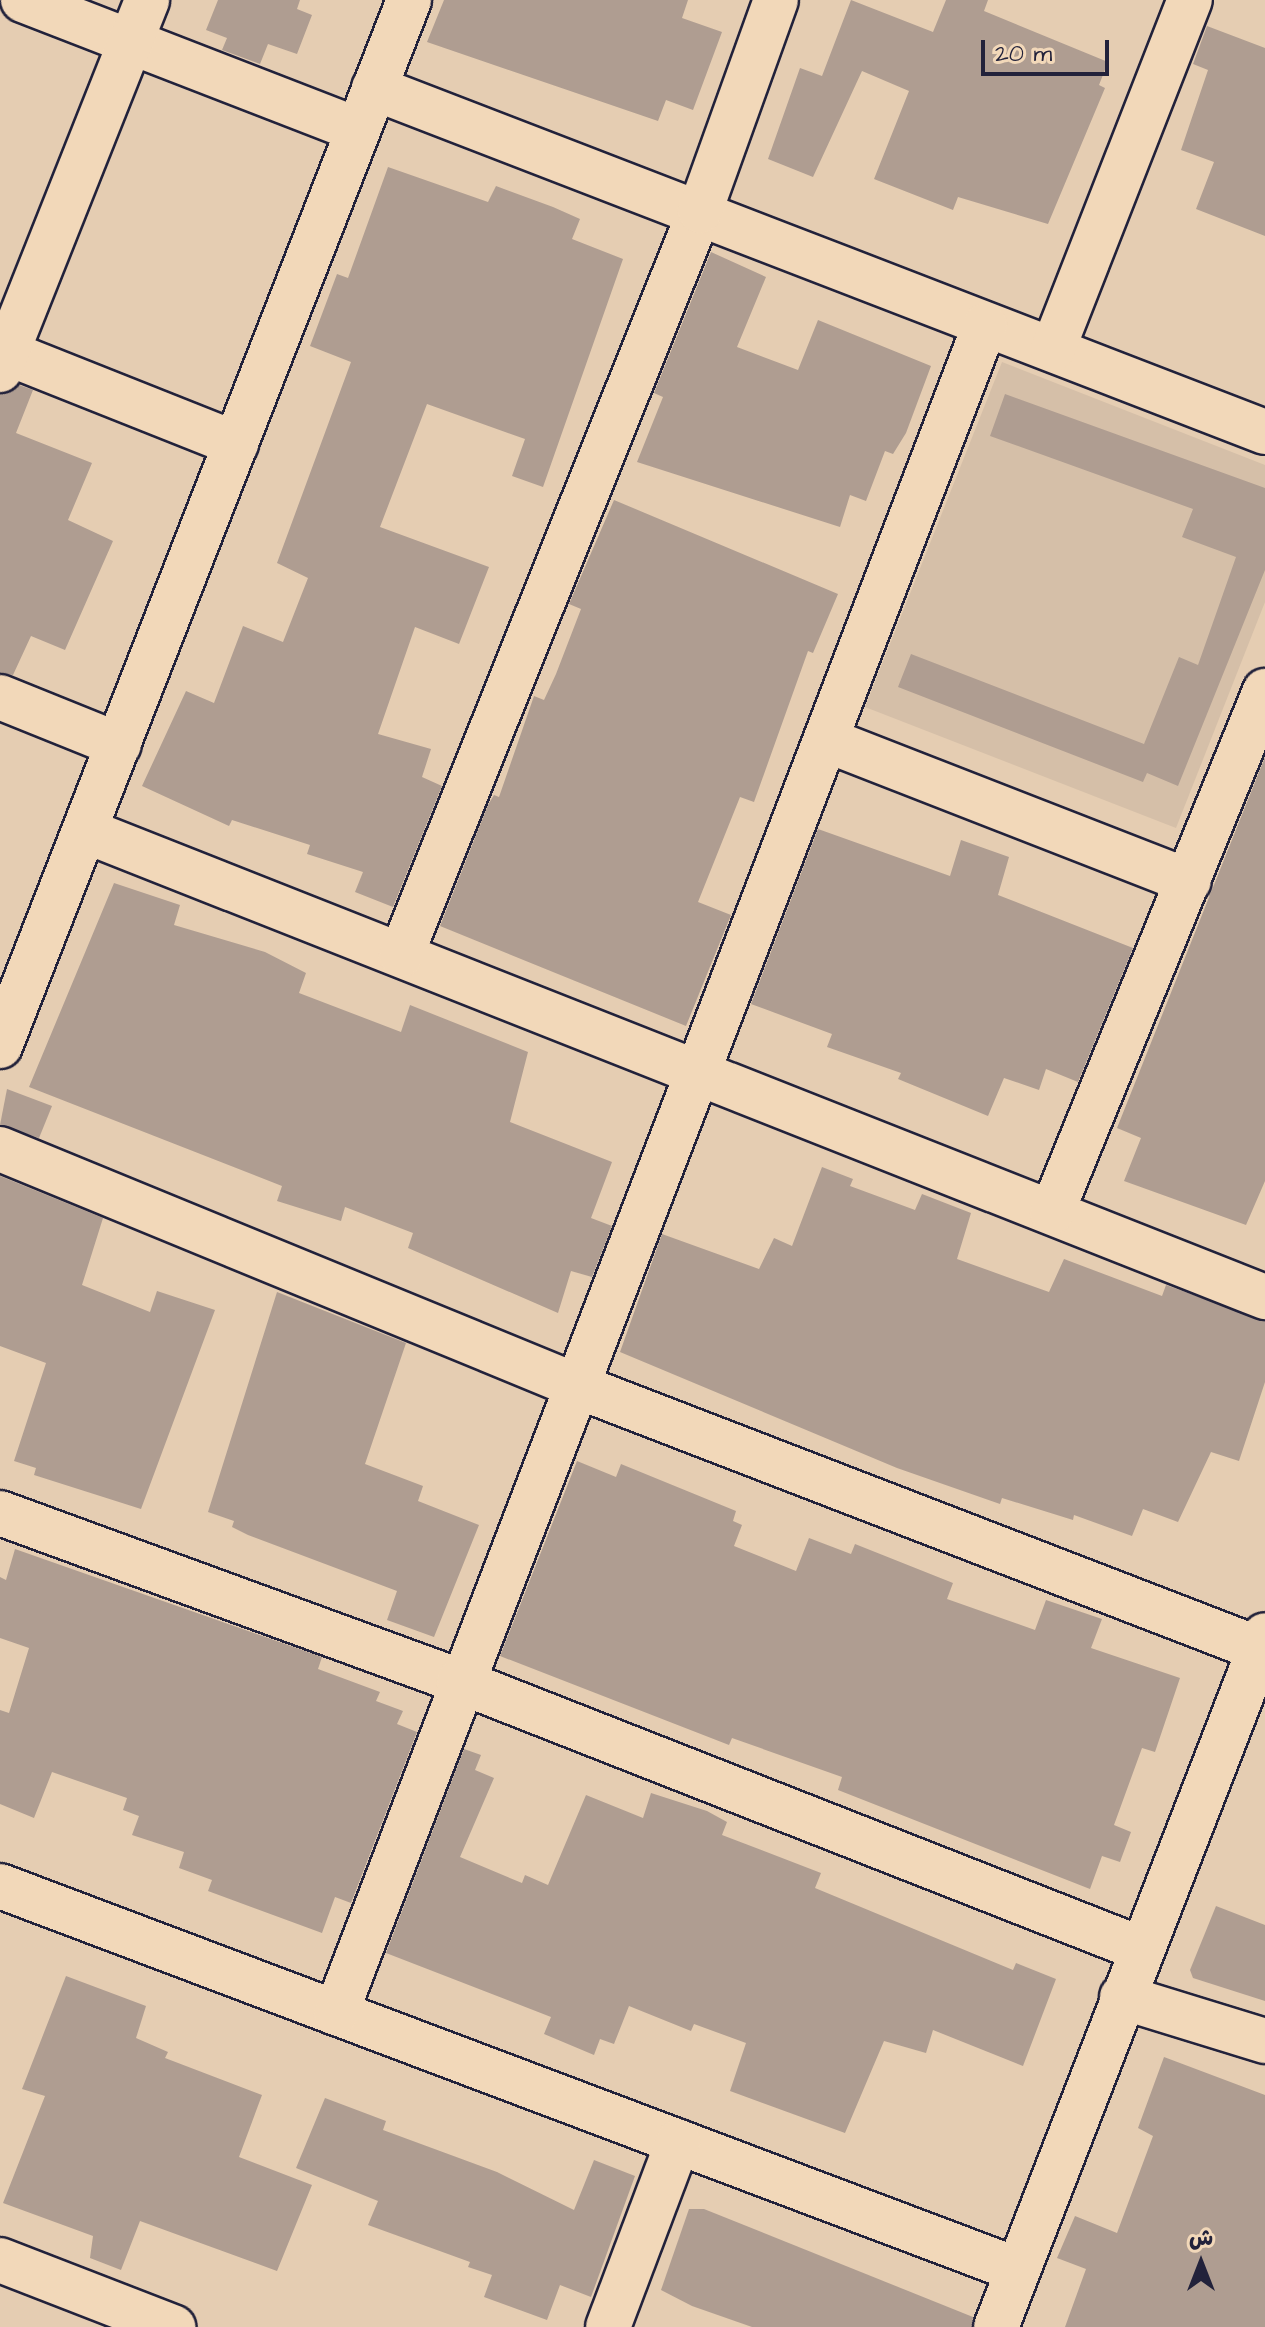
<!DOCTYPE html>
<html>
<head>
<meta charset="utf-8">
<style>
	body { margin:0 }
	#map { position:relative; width:1265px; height:2327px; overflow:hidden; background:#e5cdb2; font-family:"Architects Daughter","Playpen Sans Arabic",sans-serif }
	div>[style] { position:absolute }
	.built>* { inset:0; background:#d5bfa8 }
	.building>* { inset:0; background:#af9d91 }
	.roads { filter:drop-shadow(2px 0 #22223b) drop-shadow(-2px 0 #22223b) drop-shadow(0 2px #22223b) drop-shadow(0 -2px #22223b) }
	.street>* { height:44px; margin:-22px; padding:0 22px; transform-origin:22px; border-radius:22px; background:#f2d8b9 }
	span { translate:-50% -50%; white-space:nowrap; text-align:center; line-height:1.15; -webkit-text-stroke:8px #f2d8b9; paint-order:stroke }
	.north { position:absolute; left:1161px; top:2223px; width:80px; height:80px; -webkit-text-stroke:6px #f2d8b9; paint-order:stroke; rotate:0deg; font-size:22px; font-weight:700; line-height:32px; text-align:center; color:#22223b }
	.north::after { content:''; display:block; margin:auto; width:28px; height:36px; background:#22223b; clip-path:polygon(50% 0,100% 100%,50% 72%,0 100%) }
	.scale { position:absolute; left:981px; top:40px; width:128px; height:36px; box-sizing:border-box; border:4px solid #22223b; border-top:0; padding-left:10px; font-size:24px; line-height:28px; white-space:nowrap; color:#22223b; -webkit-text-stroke:6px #f2d8b9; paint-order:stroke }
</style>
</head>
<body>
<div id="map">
	<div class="built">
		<i style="clip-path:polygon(1002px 362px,1265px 465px,1265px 602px,1176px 828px,865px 707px)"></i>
	</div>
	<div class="building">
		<i style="clip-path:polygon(218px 0,300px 0,297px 9px,312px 15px,297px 54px,268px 44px,260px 64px,222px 50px,227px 38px,206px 30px)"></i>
		<i style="clip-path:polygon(444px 0,688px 0,682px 18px,722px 32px,693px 110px,666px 100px,658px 121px,427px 42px)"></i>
		<i style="clip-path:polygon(851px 0,933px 32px,946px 0,988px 0,984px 11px,1108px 62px,1099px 85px,1105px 88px,1048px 224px,958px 197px,953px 210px,874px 179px,909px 91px,862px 71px,813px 177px,768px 159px,800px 68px,822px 76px)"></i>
		<i style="clip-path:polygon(1207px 26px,1265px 48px,1265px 236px,1196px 209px,1214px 162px,1181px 150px,1208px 70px,1193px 64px)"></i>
		<i style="clip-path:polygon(388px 167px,488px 202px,496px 186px,553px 207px,580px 219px,572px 239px,623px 259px,543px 487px,512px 476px,525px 439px,427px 404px,380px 527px,489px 567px,459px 644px,415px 627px,378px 734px,431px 749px,422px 777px,442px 786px,393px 907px,355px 892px,363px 872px,307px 854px,310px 845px,232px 820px,229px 826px,142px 786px,186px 691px,214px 703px,243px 626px,283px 642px,308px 578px,277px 563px,351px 362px,310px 346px,337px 274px,348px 278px)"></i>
		<i style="clip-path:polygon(711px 252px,766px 277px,737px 347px,798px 370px,818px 320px,931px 366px,906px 433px,893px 454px,885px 451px,866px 501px,850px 495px,840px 527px,637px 462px,663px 397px,654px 393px)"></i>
		<i style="clip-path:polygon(19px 385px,33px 390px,16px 433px,92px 463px,68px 520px,113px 541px,65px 650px,31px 636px,13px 675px,0 673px,0 394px)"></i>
		<i style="clip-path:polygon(1005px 394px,1265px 488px,1265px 570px,1178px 786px,1147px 773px,1143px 782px,898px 687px,911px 654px,1144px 744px,1179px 657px,1198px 665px,1236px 557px,1182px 537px,1193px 509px,990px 436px)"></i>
		<i style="clip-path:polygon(614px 500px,838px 594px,813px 653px,808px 651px,754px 802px,740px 797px,698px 902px,731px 915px,686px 1026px,440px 926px,488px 805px,494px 795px,499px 797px,534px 696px,544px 700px,556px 674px,581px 609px,569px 604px)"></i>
		<i style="clip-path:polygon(1265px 757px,1265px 1181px,1246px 1225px,1124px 1181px,1141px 1138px,1117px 1128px)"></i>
		<i style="clip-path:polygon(818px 829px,950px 876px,961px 840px,1009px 857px,998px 895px,1133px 948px,1078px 1082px,1046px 1069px,1039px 1090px,1004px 1078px,988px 1116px,898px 1079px,901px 1073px,827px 1047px,832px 1034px,751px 1004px)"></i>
		<i style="clip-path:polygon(114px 883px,180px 905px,174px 925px,265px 952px,306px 973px,299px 993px,401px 1032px,410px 1005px,528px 1052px,510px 1122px,612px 1162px,591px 1218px,612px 1226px,592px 1277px,571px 1271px,558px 1313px,408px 1248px,413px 1233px,345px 1207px,341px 1221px,277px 1201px,282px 1186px,29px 1087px)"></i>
		<i style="clip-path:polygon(7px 1089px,52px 1106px,39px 1138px,0 1125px)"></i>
		<i style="clip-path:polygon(822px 1167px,853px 1179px,850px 1186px,915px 1210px,922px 1194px,971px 1213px,957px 1259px,1049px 1292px,1064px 1259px,1162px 1296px,1166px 1285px,1265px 1321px,1265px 1382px,1239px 1461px,1211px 1452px,1178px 1522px,1143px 1509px,1132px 1536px,1074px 1515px,1073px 1520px,1002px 1498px,1000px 1504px,897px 1468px,620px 1352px,662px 1234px,759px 1269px,774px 1238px,792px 1246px)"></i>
		<i style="clip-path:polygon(0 1176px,103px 1218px,82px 1285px,150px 1312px,157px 1291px,215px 1310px,141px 1509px,34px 1475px,36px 1468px,14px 1461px,46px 1363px,0 1346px)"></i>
		<i style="clip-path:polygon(277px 1292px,406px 1343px,365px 1464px,423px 1486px,418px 1501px,479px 1525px,434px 1637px,387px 1620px,397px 1591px,248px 1535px,232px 1527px,234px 1521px,208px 1512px)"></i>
		<i style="clip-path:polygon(577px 1461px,616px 1477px,621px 1464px,736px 1511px,733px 1521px,742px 1525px,734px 1546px,796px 1571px,809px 1538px,851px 1554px,855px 1544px,953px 1583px,947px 1599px,1035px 1630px,1046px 1600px,1102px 1619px,1091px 1648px,1180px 1678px,1155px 1752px,1142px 1748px,1114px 1825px,1131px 1832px,1120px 1862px,1102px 1856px,1090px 1889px,838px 1790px,842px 1777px,732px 1738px,729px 1745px,500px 1656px)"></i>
		<i style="clip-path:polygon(15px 1549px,322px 1657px,318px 1669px,380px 1692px,376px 1701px,403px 1711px,397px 1724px,417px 1732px,351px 1903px,335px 1897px,322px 1933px,208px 1891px,212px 1880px,179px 1868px,184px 1852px,132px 1835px,139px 1816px,123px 1810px,127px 1798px,52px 1772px,34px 1818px,0 1804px,0 1710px,9px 1713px,29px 1648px,0 1638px,0 1577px,6px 1580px)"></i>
		<i style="clip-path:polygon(464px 1749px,481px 1755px,475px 1770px,494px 1778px,460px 1857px,522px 1883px,525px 1875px,548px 1885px,586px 1795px,643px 1818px,651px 1793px,707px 1811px,727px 1822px,722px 1835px,821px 1873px,815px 1888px,1013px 1970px,1016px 1963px,1056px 1979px,1023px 2066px,933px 2030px,926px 2053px,884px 2041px,845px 2133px,730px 2091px,746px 2043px,694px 2024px,691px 2031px,629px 2006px,614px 2044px,600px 2039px,594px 2055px,544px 2034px,551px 2017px,386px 1953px)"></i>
		<i style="clip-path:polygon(1216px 1906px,1265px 1925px,1265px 2001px,1193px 1978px,1190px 1970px)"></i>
		<i style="clip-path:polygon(66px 1976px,146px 2006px,136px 2038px,168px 2052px,165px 2058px,262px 2095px,239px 2157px,312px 2185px,277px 2271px,140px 2221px,121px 2270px,90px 2258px,93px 2236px,3px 2203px,45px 2096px,22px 2089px)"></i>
		<i style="clip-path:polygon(1164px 2057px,1265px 2095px,1265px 2327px,1065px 2327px,1086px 2269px,1057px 2258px,1075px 2216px,1117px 2233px,1153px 2136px,1138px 2128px)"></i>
		<i style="clip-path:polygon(325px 2098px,386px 2121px,383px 2130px,497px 2172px,574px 2210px,594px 2160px,635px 2176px,591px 2297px,560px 2285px,547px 2320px,484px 2297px,492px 2275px,468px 2267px,470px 2262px,368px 2225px,378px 2201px,296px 2168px)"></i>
		<i style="clip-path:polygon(689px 2209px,704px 2209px,973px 2317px,972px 2327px,752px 2327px,692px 2306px,661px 2290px)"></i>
	</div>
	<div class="roads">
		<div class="street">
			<i style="left:23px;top:0;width:359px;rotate:21.2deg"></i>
			<i style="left:374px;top:88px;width:955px;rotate:21.11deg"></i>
			<i style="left:1053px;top:349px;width:375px;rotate:-68.6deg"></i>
			<i style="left:0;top:350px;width:254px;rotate:21.7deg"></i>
			<i style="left:0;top:370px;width:398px;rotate:-68.3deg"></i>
			<i style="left:0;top:697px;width:128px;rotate:22deg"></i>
			<i style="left:829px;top:741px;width:386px;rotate:21.3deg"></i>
			<i style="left:86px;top:831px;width:1268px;rotate:21.57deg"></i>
			<i style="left:401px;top:955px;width:802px;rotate:-68.11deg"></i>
			<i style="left:700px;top:211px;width:224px;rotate:-70.2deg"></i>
			<i style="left:0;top:1046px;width:1123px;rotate:-68.64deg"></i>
			<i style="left:0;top:1149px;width:624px;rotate:22.33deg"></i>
			<i style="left:577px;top:1386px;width:731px;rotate:21.09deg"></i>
			<i style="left:1052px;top:1212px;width:563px;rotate:-67.76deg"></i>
			<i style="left:0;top:1513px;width:489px;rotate:20.1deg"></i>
			<i style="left:459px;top:1681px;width:733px;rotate:21.45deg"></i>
			<i style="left:0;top:1886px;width:1085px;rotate:20.67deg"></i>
			<i style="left:1122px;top:1997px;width:150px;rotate:17.1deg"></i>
			<i style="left:336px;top:2013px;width:1808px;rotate:-68.97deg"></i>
			<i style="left:0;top:2260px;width:186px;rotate:21.2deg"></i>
			<i style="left:608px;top:2327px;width:198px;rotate:-69.3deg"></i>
			<i style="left:996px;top:2327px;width:742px;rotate:-68.76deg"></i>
		</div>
	</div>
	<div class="north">ش</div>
	<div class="scale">20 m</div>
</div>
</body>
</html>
